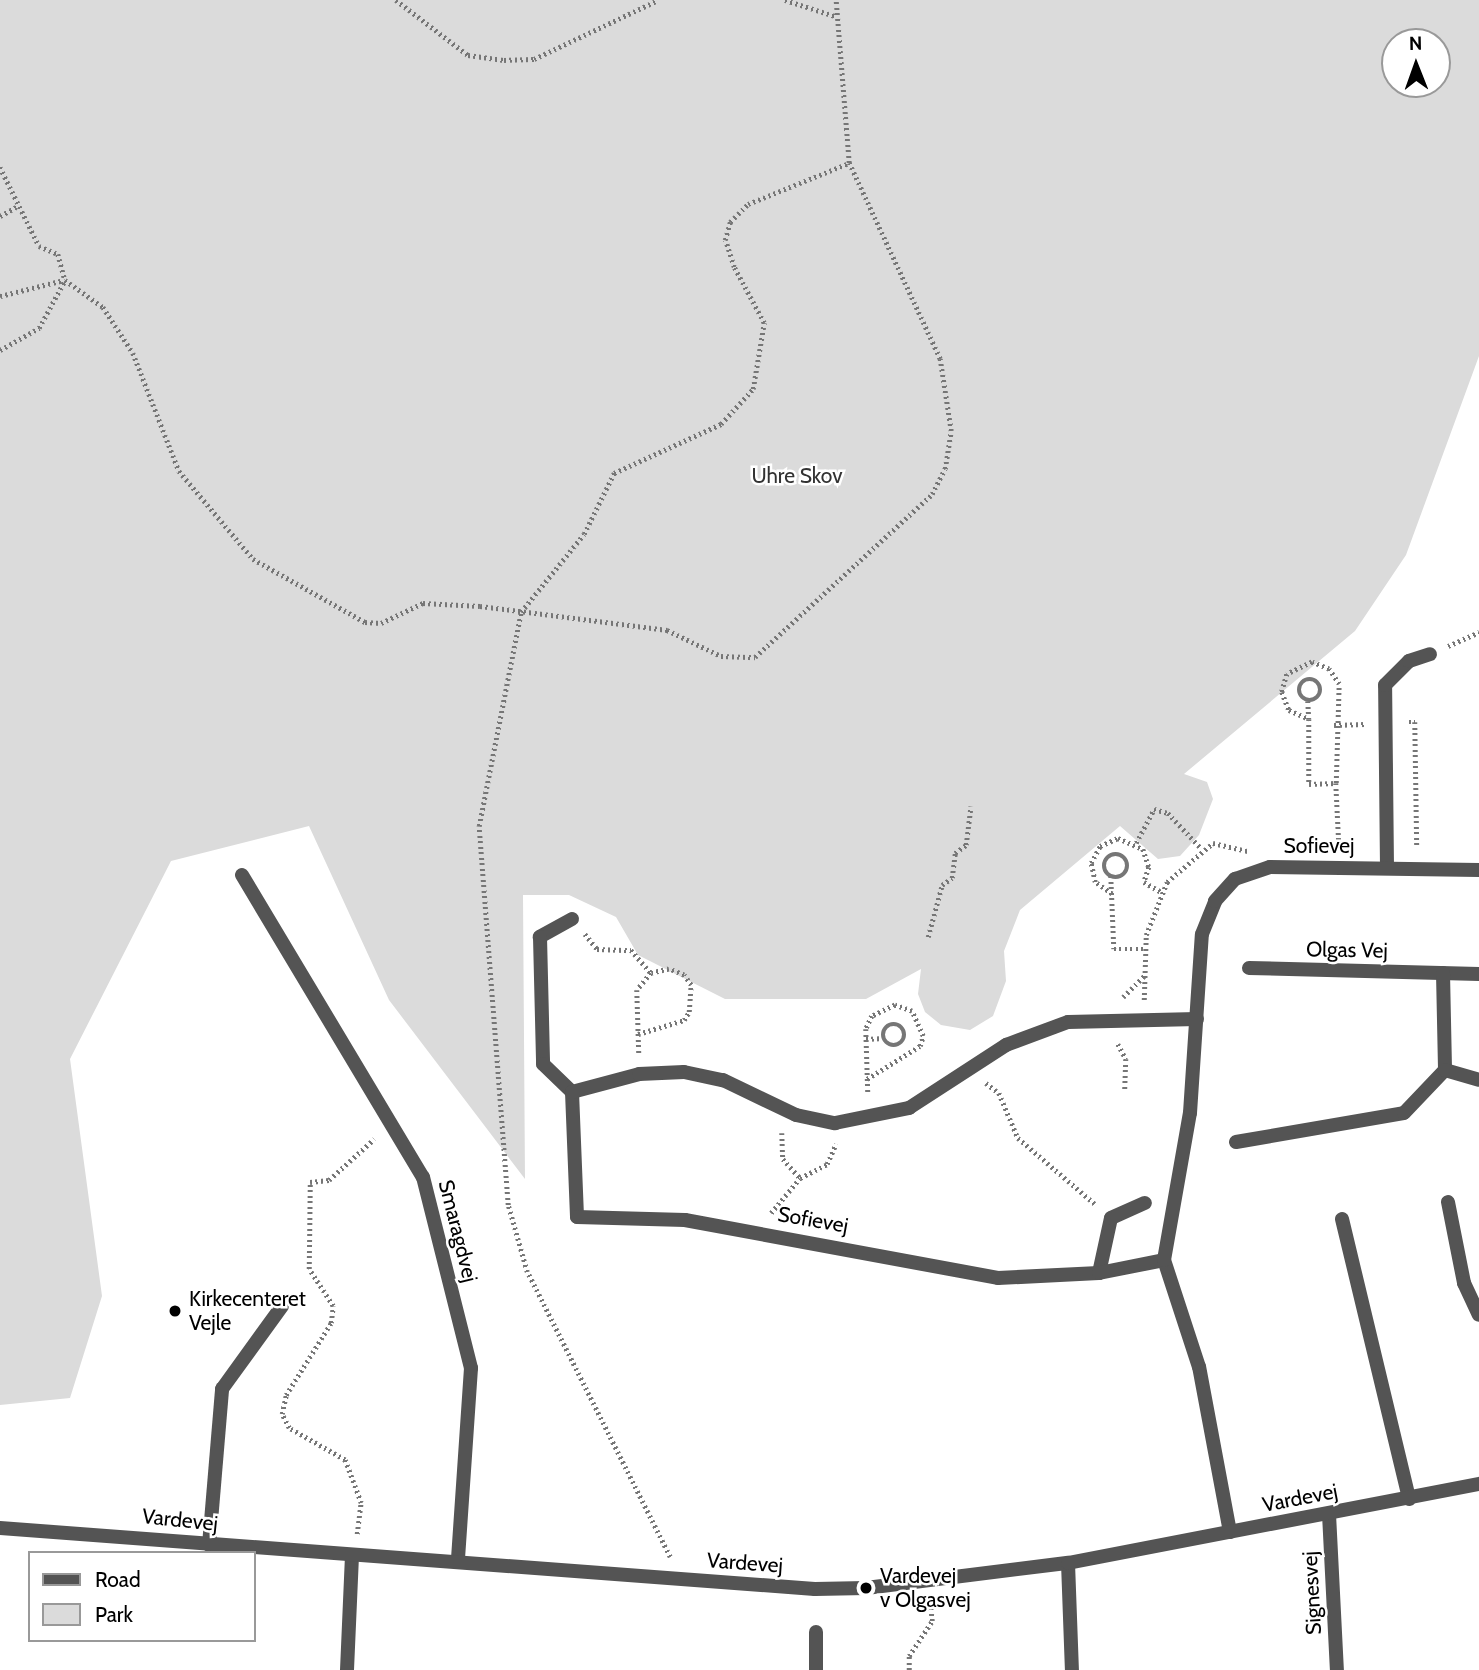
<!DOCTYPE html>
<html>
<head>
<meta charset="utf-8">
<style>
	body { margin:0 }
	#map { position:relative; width:1479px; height:1670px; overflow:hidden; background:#fff; font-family:Cabin,sans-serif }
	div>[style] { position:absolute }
	.green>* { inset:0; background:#dbdbdb }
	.path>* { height:4.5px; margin-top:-2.25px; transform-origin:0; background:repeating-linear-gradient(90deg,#767676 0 2px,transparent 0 5.5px) }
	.path>.ring { margin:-2.25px; padding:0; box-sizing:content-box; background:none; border:4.5px solid #767676; border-radius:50% }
	.service>* { height:14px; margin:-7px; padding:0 7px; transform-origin:7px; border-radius:7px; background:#545454 }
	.minor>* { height:14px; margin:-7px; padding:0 7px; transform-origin:7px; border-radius:7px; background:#545454 }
	.tertiary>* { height:14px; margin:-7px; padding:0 7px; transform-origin:7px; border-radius:7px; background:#545454 }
	.dots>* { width:19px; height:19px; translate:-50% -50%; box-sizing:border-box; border:4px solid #fff; border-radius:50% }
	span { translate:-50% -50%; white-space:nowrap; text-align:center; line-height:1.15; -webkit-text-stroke:5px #fff; paint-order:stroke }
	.park-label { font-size:21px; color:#323232 }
	.street-label { font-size:21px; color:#000 }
	.poi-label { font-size:21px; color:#000 }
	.left { translate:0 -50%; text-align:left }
	.legend { position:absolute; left:28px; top:1551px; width:228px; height:91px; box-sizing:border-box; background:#fff; border:2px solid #999; margin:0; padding:9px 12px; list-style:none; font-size:21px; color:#000 }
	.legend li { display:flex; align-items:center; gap:14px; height:35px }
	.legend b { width:35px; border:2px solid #999 }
	.north { position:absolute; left:1381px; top:28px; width:70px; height:70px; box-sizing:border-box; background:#fff; border:2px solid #999; border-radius:50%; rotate:359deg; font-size:19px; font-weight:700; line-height:28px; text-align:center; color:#000 }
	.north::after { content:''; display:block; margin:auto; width:24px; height:32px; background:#000; clip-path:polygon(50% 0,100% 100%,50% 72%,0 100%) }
</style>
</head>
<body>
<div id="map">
	<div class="green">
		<i style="clip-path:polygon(evenodd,0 0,1479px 0,1479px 356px,1406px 555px,1355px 631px,1184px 774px,1207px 782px,1213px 799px,1199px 835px,1180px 856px,1158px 859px,1120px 826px,1020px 910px,1004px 951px,1006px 981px,993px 1016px,970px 1030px,941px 1025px,925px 1012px,918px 994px,921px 969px,866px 999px,725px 999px,638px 955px,616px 917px,569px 895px,523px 895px,525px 1179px,389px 1000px,309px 826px,171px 861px,70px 1059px,102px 1296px,70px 1398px,0 1405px,0 0,1437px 42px,1437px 84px,1395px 84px,1395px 42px,1437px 42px)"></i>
	</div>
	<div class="path">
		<i style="left:396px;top:0;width:91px;rotate:37.4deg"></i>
		<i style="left:468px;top:55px;width:36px;rotate:8deg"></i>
		<i style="left:504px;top:60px;width:30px;rotate:-2deg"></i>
		<i style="left:534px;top:59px;width:137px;rotate:-25.4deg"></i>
		<i style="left:785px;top:0;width:52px;rotate:17.7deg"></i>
		<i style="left:0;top:167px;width:88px;rotate:63.7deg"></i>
		<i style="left:39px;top:246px;width:21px;rotate:23deg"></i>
		<i style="left:58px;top:254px;width:27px;rotate:75deg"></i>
		<i style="left:65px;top:280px;width:47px;rotate:35.4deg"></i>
		<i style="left:103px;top:307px;width:55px;rotate:56.9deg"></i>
		<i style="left:133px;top:353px;width:127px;rotate:68.7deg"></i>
		<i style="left:179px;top:471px;width:115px;rotate:49.9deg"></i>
		<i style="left:253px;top:559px;width:129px;rotate:29.4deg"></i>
		<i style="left:365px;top:622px;width:16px;rotate:4deg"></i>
		<i style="left:381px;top:623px;width:47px;rotate:-25.5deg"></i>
		<i style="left:423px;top:603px;width:57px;rotate:3deg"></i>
		<i style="left:480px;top:606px;width:189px;rotate:7.3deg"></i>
		<i style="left:667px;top:630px;width:60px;rotate:25.7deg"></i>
		<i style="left:721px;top:656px;width:34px;rotate:2deg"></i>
		<i style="left:755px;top:657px;width:241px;rotate:-42.6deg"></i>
		<i style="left:932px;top:494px;width:28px;rotate:-63deg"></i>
		<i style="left:945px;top:469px;width:38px;rotate:-81deg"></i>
		<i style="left:951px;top:431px;width:73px;rotate:-98.7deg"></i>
		<i style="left:940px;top:359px;width:216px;rotate:-114.9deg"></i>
		<i style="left:849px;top:163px;width:164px;rotate:-94.6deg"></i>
		<i style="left:0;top:216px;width:21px;rotate:-29deg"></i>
		<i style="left:0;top:296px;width:66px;rotate:-14deg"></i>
		<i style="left:0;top:350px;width:45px;rotate:-29.4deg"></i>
		<i style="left:39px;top:328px;width:55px;rotate:-61.6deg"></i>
		<i style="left:1448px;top:646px;width:34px;rotate:-24deg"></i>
		<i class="ring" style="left:1299px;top:679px;width:17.5px;height:17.5px"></i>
		<i style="left:1308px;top:701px;width:18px;rotate:87deg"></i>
		<i style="left:1309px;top:719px;width:65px;rotate:90deg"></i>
		<i style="left:1309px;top:784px;width:27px;rotate:-2deg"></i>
		<i style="left:1336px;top:783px;width:99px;rotate:-88.3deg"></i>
		<i style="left:1339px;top:684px;width:18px;rotate:-124deg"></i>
		<i style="left:1329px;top:669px;width:18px;rotate:-158deg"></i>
		<i style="left:1312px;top:662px;width:28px;rotate:154deg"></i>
		<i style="left:1287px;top:674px;width:19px;rotate:106deg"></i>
		<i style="left:1282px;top:692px;width:19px;rotate:69deg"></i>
		<i style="left:1289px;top:710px;width:22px;rotate:24deg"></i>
		<i style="left:1409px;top:722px;width:6px"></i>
		<i style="left:1415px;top:722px;width:125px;rotate:89.1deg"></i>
		<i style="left:1334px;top:725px;width:31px;rotate:-2deg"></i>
		<i style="left:1336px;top:783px;width:62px;rotate:87.2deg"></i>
		<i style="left:1136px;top:843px;width:38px;rotate:-62deg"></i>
		<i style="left:1154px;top:809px;width:15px;rotate:16deg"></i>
		<i style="left:1168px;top:813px;width:48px;rotate:46.7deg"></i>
		<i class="ring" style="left:1104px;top:854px;width:19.5px;height:19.5px"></i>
		<i style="left:1111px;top:876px;width:73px;rotate:87.6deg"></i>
		<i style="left:1114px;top:949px;width:31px"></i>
		<i style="left:1112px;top:894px;width:21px;rotate:-145deg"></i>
		<i style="left:1095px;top:882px;width:19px;rotate:-102deg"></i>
		<i style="left:1091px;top:863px;width:19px;rotate:-62deg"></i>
		<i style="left:1100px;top:846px;width:20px;rotate:-24deg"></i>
		<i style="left:1118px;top:838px;width:27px;rotate:24deg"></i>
		<i style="left:1143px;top:849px;width:19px;rotate:72deg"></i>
		<i style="left:1149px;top:867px;width:16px;rotate:108deg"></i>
		<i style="left:1144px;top:882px;width:20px;rotate:30deg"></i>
		<i style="left:585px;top:934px;width:19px;rotate:51deg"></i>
		<i style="left:597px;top:949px;width:34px;rotate:2deg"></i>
		<i style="left:631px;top:950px;width:30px;rotate:49deg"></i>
		<i style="left:651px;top:973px;width:22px;rotate:129deg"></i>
		<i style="left:637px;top:990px;width:63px;rotate:88.2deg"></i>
		<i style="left:928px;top:937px;width:54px;rotate:-74.9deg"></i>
		<i style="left:942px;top:885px;width:12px;rotate:-35deg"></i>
		<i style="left:952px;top:878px;width:25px;rotate:-83deg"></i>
		<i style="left:955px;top:853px;width:14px;rotate:-36deg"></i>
		<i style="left:966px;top:845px;width:39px;rotate:-83deg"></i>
		<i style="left:1123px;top:997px;width:30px;rotate:-45deg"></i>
		<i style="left:1144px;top:1000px;width:65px;rotate:-88.2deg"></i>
		<i style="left:1146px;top:935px;width:57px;rotate:-68.4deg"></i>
		<i style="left:1167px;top:882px;width:60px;rotate:-40.3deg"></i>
		<i style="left:1213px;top:843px;width:37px;rotate:13deg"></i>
		<i class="ring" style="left:883px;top:1024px;width:17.5px;height:17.5px"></i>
		<i style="left:638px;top:1034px;width:48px;rotate:-16.9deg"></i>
		<i style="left:684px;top:1020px;width:9px;rotate:-58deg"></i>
		<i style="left:689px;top:1012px;width:27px;rotate:-86deg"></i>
		<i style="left:691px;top:985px;width:12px;rotate:-125deg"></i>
		<i style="left:684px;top:975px;width:16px;rotate:-158deg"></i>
		<i style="left:669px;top:969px;width:18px;rotate:167deg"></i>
		<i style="left:866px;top:1039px;width:18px;rotate:-3deg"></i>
		<i style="left:1118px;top:1044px;width:17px;rotate:62deg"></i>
		<i style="left:1126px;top:1059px;width:30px;rotate:92deg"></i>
		<i style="left:867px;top:1079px;width:62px;rotate:-31.9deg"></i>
		<i style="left:920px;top:1046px;width:10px;rotate:-73deg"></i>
		<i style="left:923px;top:1036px;width:27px;rotate:-114deg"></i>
		<i style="left:912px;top:1011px;width:18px;rotate:-161deg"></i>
		<i style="left:895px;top:1005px;width:25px;rotate:154deg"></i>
		<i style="left:872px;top:1016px;width:14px;rotate:115deg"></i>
		<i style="left:866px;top:1029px;width:64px;rotate:88.2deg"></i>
		<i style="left:986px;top:1083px;width:16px;rotate:38deg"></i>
		<i style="left:999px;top:1093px;width:49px;rotate:67.1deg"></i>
		<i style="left:1018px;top:1138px;width:101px;rotate:40.6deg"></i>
		<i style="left:782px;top:1133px;width:26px;rotate:88deg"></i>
		<i style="left:783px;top:1159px;width:25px;rotate:48deg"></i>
		<i style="left:771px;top:1213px;width:45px;rotate:-50.4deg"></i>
		<i style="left:800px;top:1178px;width:30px;rotate:-27deg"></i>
		<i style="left:827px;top:1164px;width:22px;rotate:-66deg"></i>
		<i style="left:357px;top:1534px;width:31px;rotate:-83deg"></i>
		<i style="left:361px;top:1503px;width:46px;rotate:-110.4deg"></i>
		<i style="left:345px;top:1460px;width:64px;rotate:-150.3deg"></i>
		<i style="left:289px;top:1428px;width:16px;rotate:-117deg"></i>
		<i style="left:282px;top:1414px;width:19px;rotate:-78deg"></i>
		<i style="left:286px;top:1395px;width:85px;rotate:-58deg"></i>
		<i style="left:331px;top:1323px;width:17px;rotate:-83deg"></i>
		<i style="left:333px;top:1306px;width:44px;rotate:-123deg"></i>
		<i style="left:309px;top:1269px;width:87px;rotate:-89.3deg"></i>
		<i style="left:310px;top:1182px;width:19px;rotate:-6deg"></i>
		<i style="left:329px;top:1180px;width:61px;rotate:-42.3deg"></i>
		<i style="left:670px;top:1557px;width:319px;rotate:-116.6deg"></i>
		<i style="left:527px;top:1272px;width:70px;rotate:-105.8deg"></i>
		<i style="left:508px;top:1205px;width:380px;rotate:-94.4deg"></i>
		<i style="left:479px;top:826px;width:218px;rotate:-78.9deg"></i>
		<i style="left:521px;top:612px;width:100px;rotate:-51.1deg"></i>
		<i style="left:584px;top:534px;width:68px;rotate:-63.8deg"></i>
		<i style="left:614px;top:473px;width:118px;rotate:-24.6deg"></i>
		<i style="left:721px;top:424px;width:47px;rotate:-47.6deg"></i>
		<i style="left:753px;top:389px;width:67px;rotate:-80.5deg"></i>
		<i style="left:764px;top:323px;width:64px;rotate:-118.2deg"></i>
		<i style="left:734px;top:267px;width:28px;rotate:-108deg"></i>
		<i style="left:725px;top:240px;width:19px;rotate:-74deg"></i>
		<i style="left:730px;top:222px;width:25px;rotate:-45deg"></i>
		<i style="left:748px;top:204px;width:109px;rotate:-22.1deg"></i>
		<i style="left:909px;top:1670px;width:14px;rotate:-90deg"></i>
		<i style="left:909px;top:1656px;width:42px;rotate:-56.7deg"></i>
		<i style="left:932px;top:1621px;width:20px;rotate:-96deg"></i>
	</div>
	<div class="service">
		<i style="left:1236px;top:1142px;width:170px;rotate:-9.8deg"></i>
		<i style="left:1404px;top:1113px;width:59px;rotate:-46.4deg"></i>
		<i style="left:1448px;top:1202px;width:83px;rotate:78.8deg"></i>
		<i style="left:1464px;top:1283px;width:35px;rotate:65deg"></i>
		<i style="left:1342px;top:1219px;width:288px;rotate:76.5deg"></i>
		<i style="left:1099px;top:1273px;width:56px;rotate:-77.7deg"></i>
		<i style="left:1111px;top:1218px;width:37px;rotate:-24deg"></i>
		<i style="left:209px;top:1545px;width:157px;rotate:-85.2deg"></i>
		<i style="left:222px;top:1389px;width:102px;rotate:-54.1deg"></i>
	</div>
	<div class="minor">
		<i style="left:1387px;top:867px;width:182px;rotate:-90.6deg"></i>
		<i style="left:1385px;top:685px;width:34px;rotate:-45deg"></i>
		<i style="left:1409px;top:661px;width:22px;rotate:-18deg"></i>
		<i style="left:242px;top:875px;width:352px;rotate:59.1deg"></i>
		<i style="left:423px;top:1177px;width:197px;rotate:75.9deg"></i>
		<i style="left:471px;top:1368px;width:192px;rotate:93.9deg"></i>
		<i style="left:572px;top:919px;width:37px;rotate:151deg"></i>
		<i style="left:540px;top:937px;width:127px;rotate:88.6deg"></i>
		<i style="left:543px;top:1064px;width:40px;rotate:44deg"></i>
		<i style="left:572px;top:1092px;width:125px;rotate:87.7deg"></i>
		<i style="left:577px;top:1217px;width:108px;rotate:1.6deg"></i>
		<i style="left:685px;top:1220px;width:318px;rotate:10.5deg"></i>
		<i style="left:998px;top:1278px;width:101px;rotate:-2.8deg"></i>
		<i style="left:1099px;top:1273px;width:66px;rotate:-11.3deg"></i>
		<i style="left:1249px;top:968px;width:230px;rotate:1.5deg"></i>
		<i style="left:1443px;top:973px;width:97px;rotate:88.8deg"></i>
		<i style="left:1445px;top:1070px;width:35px;rotate:16deg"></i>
		<i style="left:572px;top:1092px;width:69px;rotate:-15deg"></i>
		<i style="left:639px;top:1074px;width:45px;rotate:-2.5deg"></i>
		<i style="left:684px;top:1072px;width:40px;rotate:12deg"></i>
		<i style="left:723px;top:1080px;width:81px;rotate:25.6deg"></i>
		<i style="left:796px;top:1115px;width:40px;rotate:12deg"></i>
		<i style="left:835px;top:1123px;width:76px;rotate:-11.5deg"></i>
		<i style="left:909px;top:1108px;width:116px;rotate:-33deg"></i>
		<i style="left:1006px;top:1045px;width:66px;rotate:-20.4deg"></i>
		<i style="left:1068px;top:1022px;width:129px;rotate:-1.3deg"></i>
		<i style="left:1329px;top:1514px;width:156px;rotate:87.1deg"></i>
		<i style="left:1230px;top:1532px;width:168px;rotate:-100.6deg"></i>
		<i style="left:1199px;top:1367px;width:113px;rotate:-108.1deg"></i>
		<i style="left:1164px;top:1260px;width:149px;rotate:-80deg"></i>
		<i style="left:1190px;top:1113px;width:179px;rotate:-86.2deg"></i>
		<i style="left:1202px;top:934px;width:35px;rotate:-68deg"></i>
		<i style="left:1215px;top:901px;width:30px;rotate:-48deg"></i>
		<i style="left:1235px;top:879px;width:37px;rotate:-19deg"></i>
		<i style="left:1270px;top:867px;width:209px;rotate:0.8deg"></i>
		<i style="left:1068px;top:1563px;width:107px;rotate:87.9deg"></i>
		<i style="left:816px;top:1632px;width:38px;rotate:90deg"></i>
		<i style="left:347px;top:1670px;width:115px;rotate:-87.5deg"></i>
	</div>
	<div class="tertiary">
		<i style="left:0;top:1528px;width:817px;rotate:4.28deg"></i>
		<i style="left:815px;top:1589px;width:51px;rotate:-1.1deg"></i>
		<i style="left:866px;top:1588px;width:204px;rotate:-7.1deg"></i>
		<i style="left:1068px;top:1563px;width:419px;rotate:-10.9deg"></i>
	</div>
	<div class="dots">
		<i style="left:175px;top:1311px;background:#000"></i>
		<i style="left:866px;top:1588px;background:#000"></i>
	</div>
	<div class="park-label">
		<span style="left:797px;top:476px">Uhre Skov</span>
	</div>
	<div class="street-label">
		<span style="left:1319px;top:846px">Sofievej</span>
		<span style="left:1347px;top:950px;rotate:1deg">Olgas Vej</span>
		<span style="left:813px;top:1220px;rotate:10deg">Sofievej</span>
		<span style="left:458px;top:1231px;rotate:76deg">Smaragdvej</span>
		<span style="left:1300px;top:1498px;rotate:-11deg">Vardevej</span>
		<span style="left:180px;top:1520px;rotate:6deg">Vardevej</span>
		<span style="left:745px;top:1563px;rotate:4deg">Vardevej</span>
		<span style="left:1312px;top:1593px;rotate:-93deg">Signesvej</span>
	</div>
	<div class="poi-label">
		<span class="left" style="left:189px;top:1311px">Kirkecenteret<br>Vejle</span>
		<span class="left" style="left:880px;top:1588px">Vardevej<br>v Olgasvej</span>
	</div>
	<ul class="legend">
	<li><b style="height:9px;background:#545454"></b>Road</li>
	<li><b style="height:19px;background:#dbdbdb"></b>Park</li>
	</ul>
	<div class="north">N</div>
</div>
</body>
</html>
